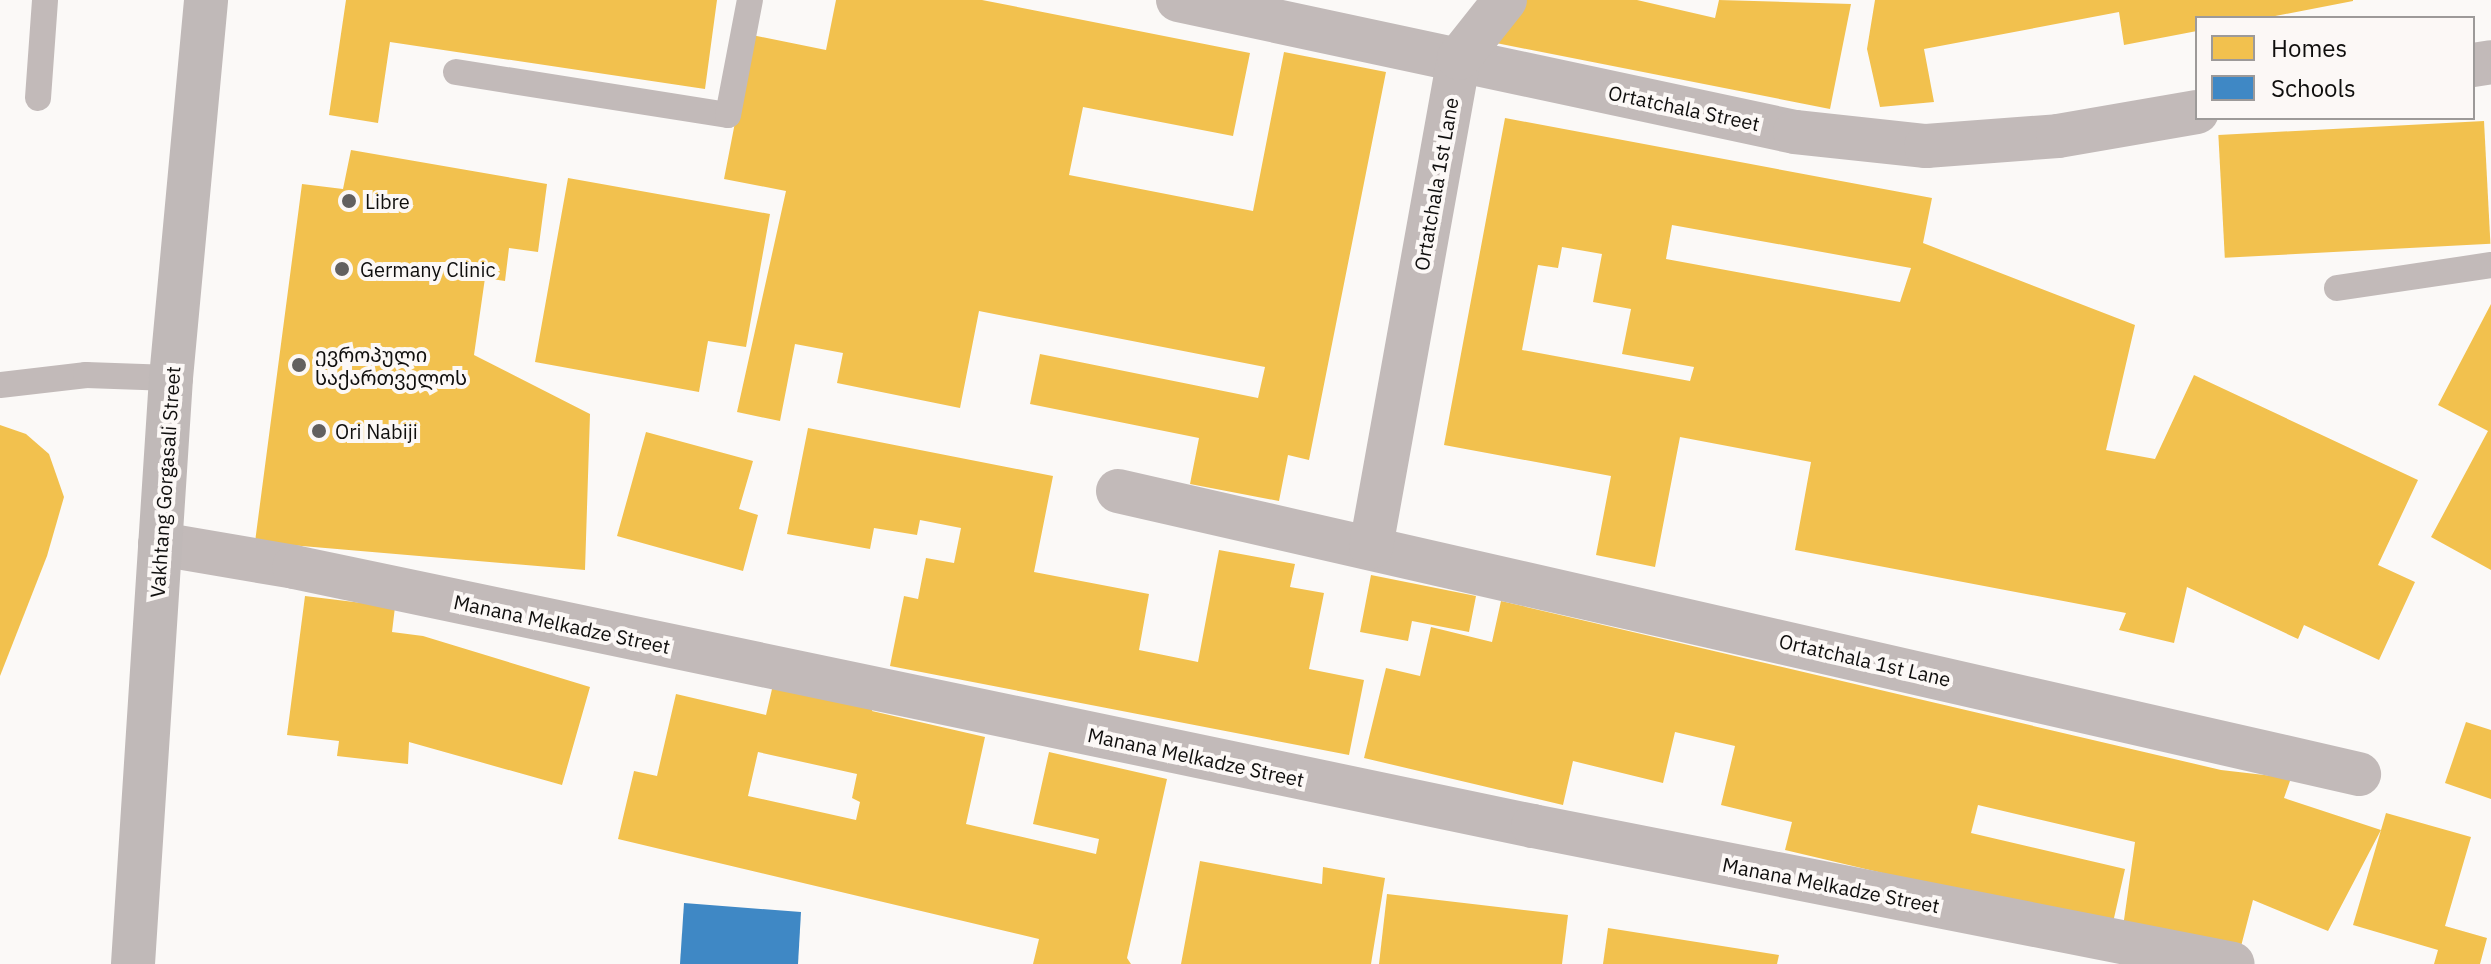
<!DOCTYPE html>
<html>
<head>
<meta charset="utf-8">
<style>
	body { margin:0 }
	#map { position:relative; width:2491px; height:964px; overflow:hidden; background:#fbf9f7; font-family:"IBM Plex Sans","Noto Sans Georgian",sans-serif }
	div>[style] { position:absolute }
	.homes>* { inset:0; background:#f2c14e; transform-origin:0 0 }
	.schools>* { inset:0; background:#3f88c5 }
	.lane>* { height:26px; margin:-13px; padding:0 13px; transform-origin:13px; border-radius:13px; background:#c2bab9 }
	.street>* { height:44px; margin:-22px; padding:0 22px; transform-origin:22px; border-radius:22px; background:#c2bab9 }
	.secondary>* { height:44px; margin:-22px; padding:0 22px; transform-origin:22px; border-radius:22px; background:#c0b9b8 }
	.dots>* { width:22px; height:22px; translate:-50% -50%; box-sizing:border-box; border:4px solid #fcf8f6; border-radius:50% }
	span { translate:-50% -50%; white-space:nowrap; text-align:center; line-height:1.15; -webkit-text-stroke:8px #fcf8f6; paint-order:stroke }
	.street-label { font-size:20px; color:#0f0e0d }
	.poi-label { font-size:20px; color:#0f0e0d }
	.left { translate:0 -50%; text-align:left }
	.legend { position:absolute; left:2195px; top:16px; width:280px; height:104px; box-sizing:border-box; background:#fcf8f6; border:2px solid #9d9a99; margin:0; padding:10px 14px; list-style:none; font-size:24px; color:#0f0e0d }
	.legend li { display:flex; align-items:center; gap:16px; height:40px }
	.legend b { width:40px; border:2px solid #9d9a99 }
</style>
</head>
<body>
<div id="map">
	<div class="homes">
		<i style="clip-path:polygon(346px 0,717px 0,705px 89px,390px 42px,378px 123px,329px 115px)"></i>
		<i style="clip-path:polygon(836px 0,982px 0,1250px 53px,1233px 136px,1083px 107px,1069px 175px,1253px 211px,1284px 52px,1386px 72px,1309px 460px,1288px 455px,1279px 501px,1190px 484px,1199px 438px,1030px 404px,1040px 354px,1258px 398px,1265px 367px,979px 311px,960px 408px,837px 383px,843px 353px,795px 344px,780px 421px,737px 412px,786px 191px,724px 179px,752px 35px,826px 50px)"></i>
		<i style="clip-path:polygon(1511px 0,1637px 0,1715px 18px,1719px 0,1851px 4px,1830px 109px,1481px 40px)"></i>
		<i style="clip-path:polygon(1875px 0,2353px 0,2353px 1px,2265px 18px,2197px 18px,2197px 31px,2124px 45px,2119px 12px,1924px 49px,1934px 102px,1880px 107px,1867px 49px)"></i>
		<i style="clip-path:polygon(evenodd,1505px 118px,1932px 198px,1923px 243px,2135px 325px,2106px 450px,2155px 459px,2194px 375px,2418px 480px,2378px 565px,2415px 582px,2379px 660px,2304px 625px,2298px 639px,2187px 587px,2174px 643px,2119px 630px,2126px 613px,1795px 550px,1811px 462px,1680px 437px,1655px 567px,1596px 555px,1611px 476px,1444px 445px,1505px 118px,1672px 225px,1911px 268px,1900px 302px,1666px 259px,1672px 225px,1505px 118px,1562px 247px,1602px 254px,1593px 302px,1631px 309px,1622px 354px,1694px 367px,1690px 381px,1522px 350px,1538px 265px,1558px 268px,1562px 247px)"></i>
		<i style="left:2484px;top:121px;width:123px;height:266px;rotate:87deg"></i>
		<i style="clip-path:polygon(351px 150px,547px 184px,538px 252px,509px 248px,505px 281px,485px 278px,474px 355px,590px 414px,585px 570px,255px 542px,302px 184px,343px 189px)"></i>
		<i style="clip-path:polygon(568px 178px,770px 214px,746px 347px,708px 341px,699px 392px,535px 362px)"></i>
		<i style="clip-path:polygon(2491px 304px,2491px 570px,2431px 537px,2488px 431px,2438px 405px)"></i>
		<i style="clip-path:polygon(0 425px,26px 434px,49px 454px,64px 497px,47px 556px,0 676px)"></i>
		<i style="clip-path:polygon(808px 428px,1053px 476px,1034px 572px,1149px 594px,1139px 650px,1198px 662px,1219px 550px,1295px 564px,1290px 587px,1324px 593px,1309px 669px,1364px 680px,1349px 755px,890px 666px,904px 596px,918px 599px,926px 558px,954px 563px,961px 528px,920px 520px,917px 535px,874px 528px,870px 549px,787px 534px)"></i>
		<i style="clip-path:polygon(646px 432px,753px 461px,739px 509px,758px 515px,743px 571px,617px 536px)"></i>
		<i style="clip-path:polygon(1371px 575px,1476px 596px,1469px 632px,1412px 621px,1408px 641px,1360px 632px)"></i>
		<i style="clip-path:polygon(305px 596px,395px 607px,392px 632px,423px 636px,590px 687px,562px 785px,409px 742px,408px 764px,337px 756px,339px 741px,287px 735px)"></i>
		<i style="clip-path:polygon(1501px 601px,2221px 770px,2291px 778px,2284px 798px,2381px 830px,2328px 931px,2253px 900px,2239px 954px,2123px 927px,2135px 842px,1978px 805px,1971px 833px,2125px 869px,2112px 927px,1785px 850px,1792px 822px,1721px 805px,1735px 746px,1675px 732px,1663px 783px,1573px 761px,1563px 805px,1364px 758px,1386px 668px,1420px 676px,1431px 627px,1492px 642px)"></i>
		<i style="clip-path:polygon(evenodd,775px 676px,875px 699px,872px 711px,985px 737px,966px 824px,1096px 854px,1099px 839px,1033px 824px,1049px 752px,1167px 779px,1127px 958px,1131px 964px,1033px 964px,1039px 939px,618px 839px,634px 771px,657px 776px,676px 694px,766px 715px,775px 676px,758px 752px,857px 774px,852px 798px,860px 802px,856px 820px,748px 796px,758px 752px)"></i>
		<i style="clip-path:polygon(2466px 722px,2491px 730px,2491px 799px,2445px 783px)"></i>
		<i style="clip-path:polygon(2386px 813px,2471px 837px,2445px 926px,2487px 938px,2480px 964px,2434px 964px,2438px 950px,2353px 925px)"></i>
		<i style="clip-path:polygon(1200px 861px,1322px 884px,1323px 867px,1385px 878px,1371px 964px,1181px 964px)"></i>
		<i style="clip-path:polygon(1387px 894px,1568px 915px,1562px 964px,1379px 964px)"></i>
		<i style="clip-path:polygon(1608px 928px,1779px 955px,1777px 964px,1603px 964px)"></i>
	</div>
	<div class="schools">
		<i style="clip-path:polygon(684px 903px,801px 912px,798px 964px,680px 964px)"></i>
	</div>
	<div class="lane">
		<i style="left:456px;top:72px;width:275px;rotate:9deg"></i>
		<i style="left:728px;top:115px;width:117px;rotate:-79.2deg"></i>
		<i style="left:38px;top:98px;width:98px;rotate:-85.9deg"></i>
		<i style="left:2337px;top:288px;width:156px;rotate:-8.5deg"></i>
		<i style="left:0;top:385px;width:87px;rotate:-6.6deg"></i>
		<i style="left:86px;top:375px;width:85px;rotate:2deg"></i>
	</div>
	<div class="street">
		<i style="left:1178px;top:0;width:631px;rotate:12.08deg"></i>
		<i style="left:1795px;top:132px;width:132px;rotate:6.1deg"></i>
		<i style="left:1926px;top:146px;width:132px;rotate:-4.3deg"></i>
		<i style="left:2058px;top:136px;width:141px;rotate:-9.8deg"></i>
		<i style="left:2473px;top:65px;width:18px;rotate:-9deg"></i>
		<i style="left:1118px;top:491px;width:1273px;rotate:12.85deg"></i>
		<i style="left:160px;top:544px;width:136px;rotate:9.7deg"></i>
		<i style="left:294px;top:567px;width:1266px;rotate:11.81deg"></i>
		<i style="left:1533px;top:826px;width:713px;rotate:11.15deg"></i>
		<i style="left:1371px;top:547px;width:497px;rotate:-79.8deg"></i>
		<i style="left:1459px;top:58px;width:74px;rotate:-51.6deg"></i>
	</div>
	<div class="secondary">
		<i style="left:133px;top:964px;width:587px;rotate:-86.29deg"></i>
		<i style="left:171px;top:378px;width:380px;rotate:-84.7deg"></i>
	</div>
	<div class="dots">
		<i style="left:349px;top:201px;background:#62605f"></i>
		<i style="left:342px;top:269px;background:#62605f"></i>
		<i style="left:299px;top:365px;background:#62605f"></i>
		<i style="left:319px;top:431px;background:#62605f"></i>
	</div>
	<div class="street-label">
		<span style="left:1684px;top:108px;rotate:12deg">Ortatchala Street</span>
		<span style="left:1436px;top:184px;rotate:-80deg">Ortatchala 1st Lane</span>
		<span style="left:165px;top:482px;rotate:-86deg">Vakhtang Gorgasali Street</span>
		<span style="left:562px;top:624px;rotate:12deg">Manana Melkadze Street</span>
		<span style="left:1865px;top:660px;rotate:13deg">Ortatchala 1st Lane</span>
		<span style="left:1196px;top:757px;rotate:12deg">Manana Melkadze Street</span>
		<span style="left:1831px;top:885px;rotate:11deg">Manana Melkadze Street</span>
	</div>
	<div class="poi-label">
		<span class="left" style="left:365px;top:201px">Libre</span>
		<span class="left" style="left:360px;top:269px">Germany Clinic</span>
		<span class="left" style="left:315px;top:366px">ევროპული<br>საქართველოს</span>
		<span class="left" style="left:335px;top:431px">Ori Nabiji</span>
	</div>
	<ul class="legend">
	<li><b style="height:22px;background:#f2c14e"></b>Homes</li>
	<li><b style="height:22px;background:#3f88c5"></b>Schools</li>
	</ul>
</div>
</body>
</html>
